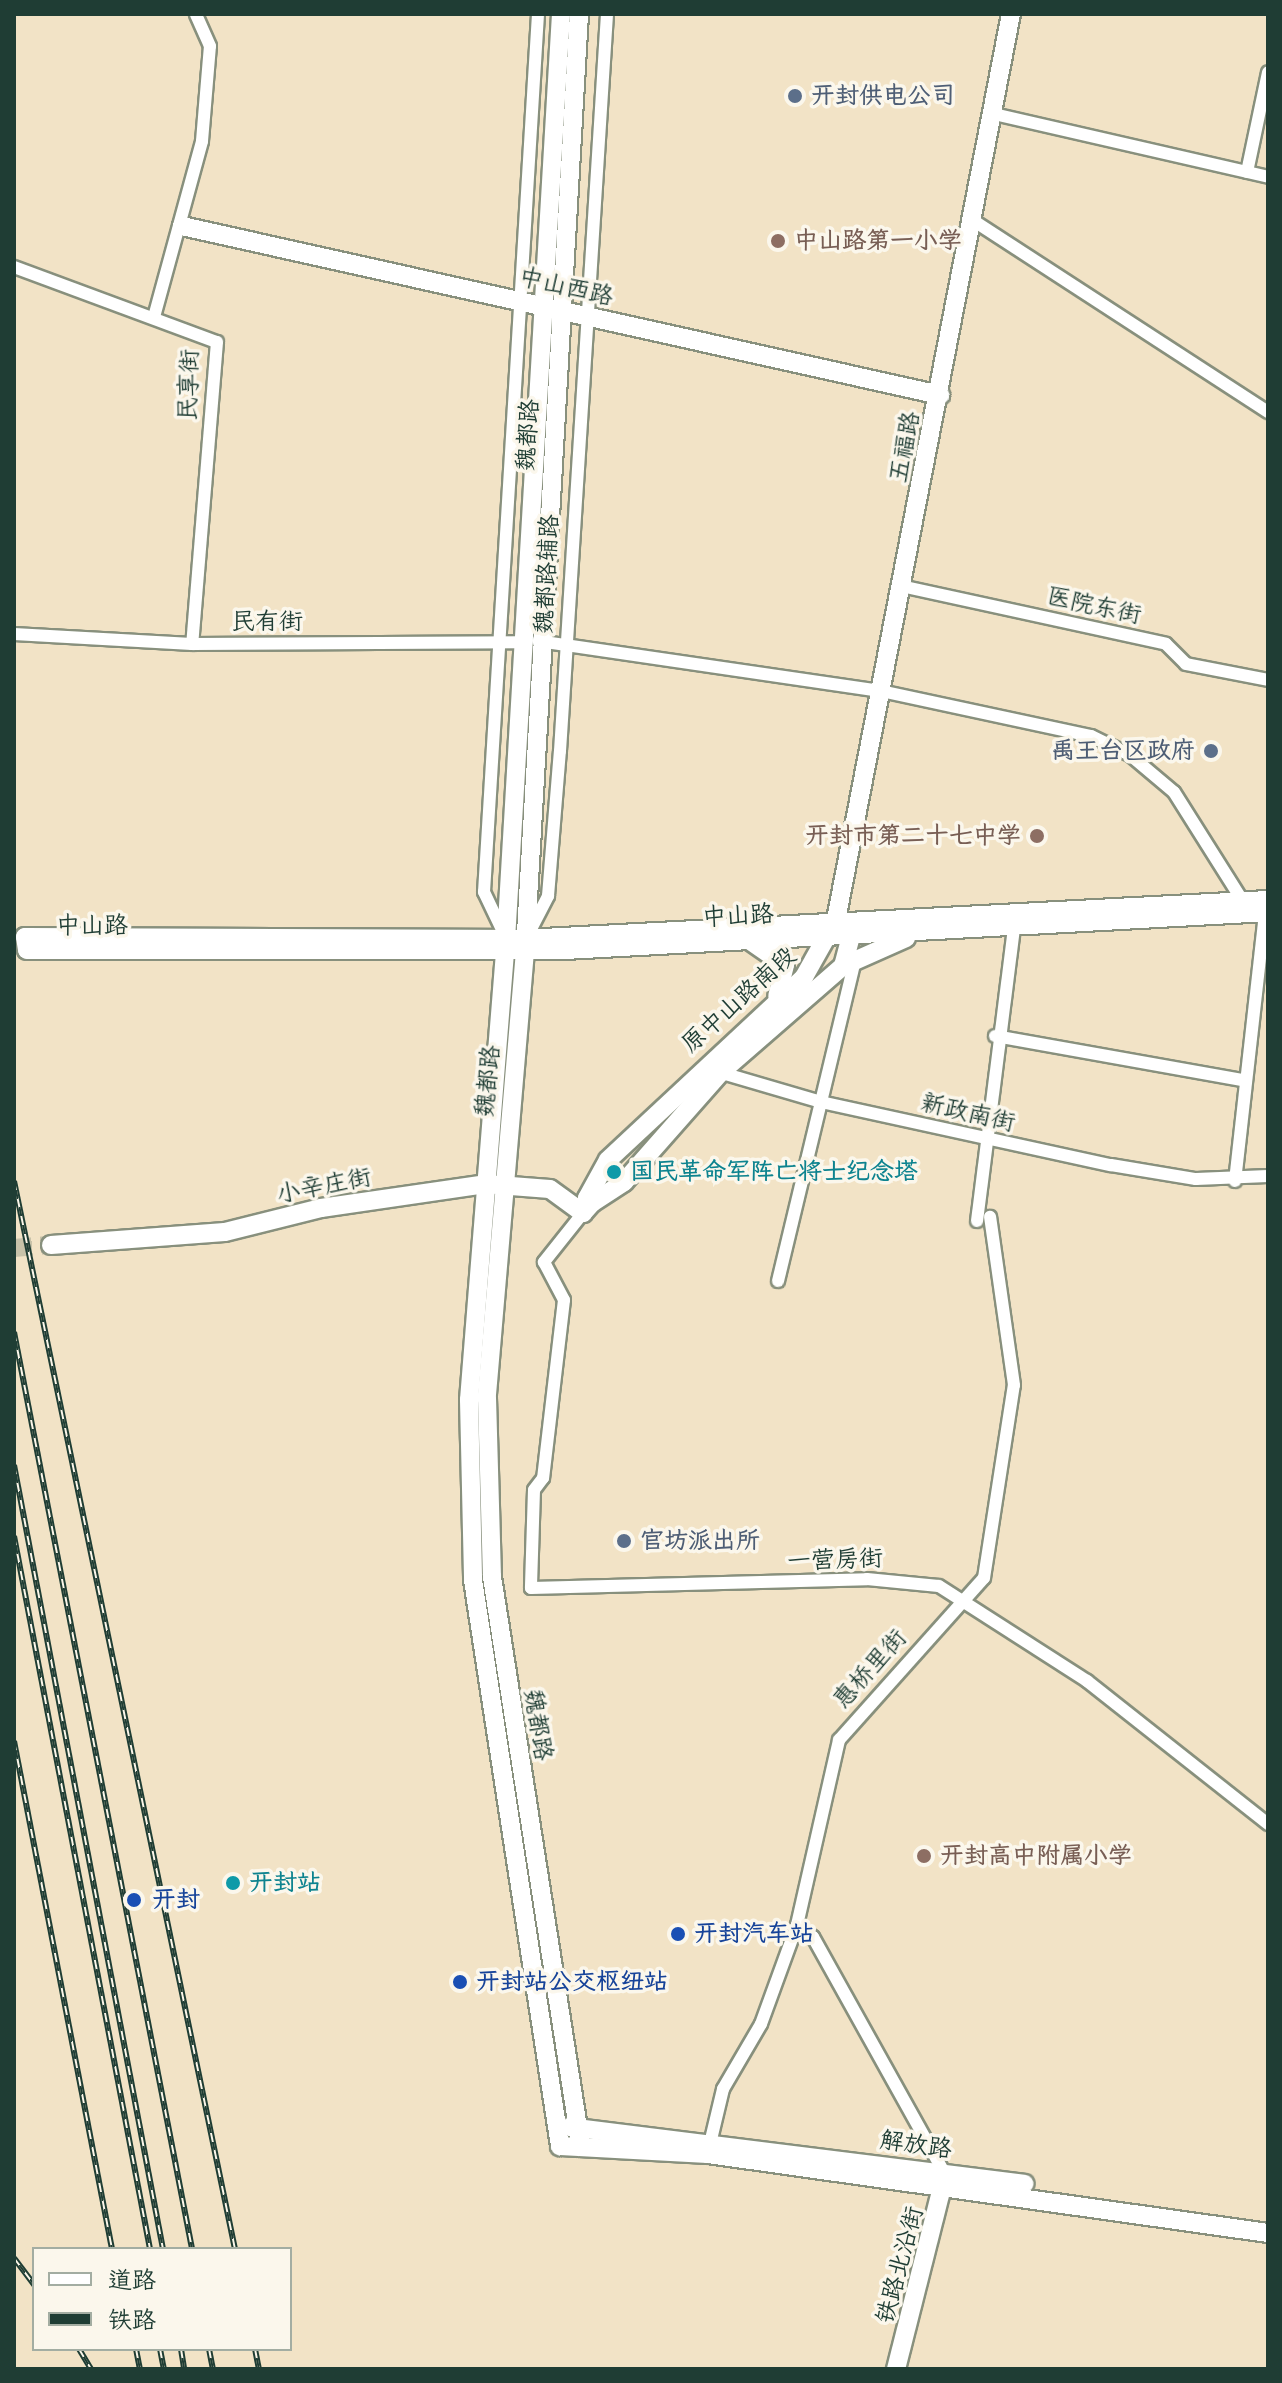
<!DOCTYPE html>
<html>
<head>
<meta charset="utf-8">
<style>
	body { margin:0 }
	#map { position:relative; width:1282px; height:2383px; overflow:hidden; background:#f2e3c6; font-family:"Comic Neue","LXGW WenKai TC",sans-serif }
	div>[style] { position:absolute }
	.secondary-tunnel>* { height:18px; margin-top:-9px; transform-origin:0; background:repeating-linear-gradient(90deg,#c8c2a9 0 18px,transparent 0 27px) }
	.roads { filter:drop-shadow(2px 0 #88907d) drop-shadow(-2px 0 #88907d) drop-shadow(0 2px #88907d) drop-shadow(0 -2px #88907d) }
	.street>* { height:12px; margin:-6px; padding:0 6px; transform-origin:6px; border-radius:6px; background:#fff }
	.secondary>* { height:18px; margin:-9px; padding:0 9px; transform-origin:9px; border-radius:9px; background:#fff }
	.rail>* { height:6px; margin-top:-3px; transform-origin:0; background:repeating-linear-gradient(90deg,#fbf7ec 0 9px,#1f3d34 0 18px); box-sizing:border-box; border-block:2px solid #1f3d34 }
	.dots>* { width:22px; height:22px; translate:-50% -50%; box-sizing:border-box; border:4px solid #fbf7ec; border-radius:50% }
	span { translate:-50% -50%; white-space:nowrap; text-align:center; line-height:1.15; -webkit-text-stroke:7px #fbf7ec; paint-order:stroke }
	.service-label { font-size:24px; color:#4e5e75; font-weight:700 }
	.left { translate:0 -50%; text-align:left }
	.right { translate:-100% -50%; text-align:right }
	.education-label { font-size:24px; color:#785e54; font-weight:700 }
	.street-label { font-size:24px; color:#1f3d34 }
	.culture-label { font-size:24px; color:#0d838f; font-weight:700 }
	.transit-label { font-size:24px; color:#164399; font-weight:700 }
	.frame { position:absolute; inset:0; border:16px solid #1f3d34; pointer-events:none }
	.legend { position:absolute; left:32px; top:2247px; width:260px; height:104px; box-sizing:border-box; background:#fbf7ec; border:2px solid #a3ada2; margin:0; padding:10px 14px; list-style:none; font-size:24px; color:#1f3d34 }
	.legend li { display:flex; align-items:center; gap:16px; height:40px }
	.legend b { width:40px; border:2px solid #a3ada2 }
</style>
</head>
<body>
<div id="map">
	<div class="secondary-tunnel">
		<i style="left:14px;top:1248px;width:37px;rotate:-5deg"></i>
	</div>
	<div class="roads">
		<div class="street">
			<i style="left:994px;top:114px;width:281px;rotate:12.9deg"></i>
			<i style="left:1247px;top:172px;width:102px;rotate:-78.1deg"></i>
			<i style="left:974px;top:221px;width:351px;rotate:33deg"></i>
			<i style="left:14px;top:267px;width:216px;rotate:20.3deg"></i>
			<i style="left:217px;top:342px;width:303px;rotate:94.7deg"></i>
			<i style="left:154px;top:317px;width:182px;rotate:-74.7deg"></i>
			<i style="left:202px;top:141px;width:95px;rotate:-85.2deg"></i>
			<i style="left:210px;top:46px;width:35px;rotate:-114deg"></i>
			<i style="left:901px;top:586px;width:271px;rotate:12.3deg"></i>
			<i style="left:1166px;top:644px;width:28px;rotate:45deg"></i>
			<i style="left:1186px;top:664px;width:84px;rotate:11deg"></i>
			<i style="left:14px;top:634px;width:178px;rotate:3.2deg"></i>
			<i style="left:192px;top:644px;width:328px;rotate:-0.3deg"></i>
			<i style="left:538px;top:641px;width:347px;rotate:8.3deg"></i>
			<i style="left:881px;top:691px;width:215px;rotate:12.1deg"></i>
			<i style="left:1091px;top:736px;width:43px;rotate:26deg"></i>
			<i style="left:1130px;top:755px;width:57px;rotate:40.1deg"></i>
			<i style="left:1174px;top:792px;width:128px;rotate:57.8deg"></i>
			<i style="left:529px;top:933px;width:42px;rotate:-62.8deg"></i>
			<i style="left:548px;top:896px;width:145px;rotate:-85.3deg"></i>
			<i style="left:560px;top:751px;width:738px;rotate:-86.35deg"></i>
			<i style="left:505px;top:936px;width:49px;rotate:-115.5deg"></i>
			<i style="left:484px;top:892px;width:880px;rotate:-86.48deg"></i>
			<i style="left:995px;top:1036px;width:252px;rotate:10.1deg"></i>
			<i style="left:715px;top:1071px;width:110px;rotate:16.3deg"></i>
			<i style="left:821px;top:1102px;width:297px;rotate:12.3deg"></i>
			<i style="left:1111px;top:1165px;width:86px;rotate:9.4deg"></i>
			<i style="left:1196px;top:1179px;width:72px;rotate:-2.4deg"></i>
			<i style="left:1235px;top:1181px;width:271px;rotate:-83.6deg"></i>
			<i style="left:583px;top:1213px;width:63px;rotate:128.5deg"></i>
			<i style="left:544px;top:1262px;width:43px;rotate:62.2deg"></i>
			<i style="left:564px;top:1300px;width:179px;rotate:96.7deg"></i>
			<i style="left:543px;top:1478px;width:15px;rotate:127deg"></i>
			<i style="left:534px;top:1490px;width:98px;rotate:91.8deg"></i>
			<i style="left:531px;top:1588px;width:336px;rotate:-1.5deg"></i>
			<i style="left:867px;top:1579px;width:72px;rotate:5.6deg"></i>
			<i style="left:939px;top:1586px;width:176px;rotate:32.7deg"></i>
			<i style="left:1087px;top:1681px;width:231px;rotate:38.3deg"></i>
			<i style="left:977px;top:1221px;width:301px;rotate:-82.8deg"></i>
			<i style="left:778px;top:1281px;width:334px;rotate:-76.5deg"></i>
			<i style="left:797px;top:1925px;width:20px;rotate:37deg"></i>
			<i style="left:813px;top:1937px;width:271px;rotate:60.9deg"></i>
			<i style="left:708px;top:2152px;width:65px;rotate:-76.6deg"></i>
			<i style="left:723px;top:2089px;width:75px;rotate:-59.7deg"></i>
			<i style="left:761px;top:2024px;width:105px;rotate:-70deg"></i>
			<i style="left:797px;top:1925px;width:190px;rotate:-77.2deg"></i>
			<i style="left:839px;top:1740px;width:217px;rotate:-48.2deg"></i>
			<i style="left:984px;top:1578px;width:195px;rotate:-81.2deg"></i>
			<i style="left:1014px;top:1385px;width:170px;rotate:-98.1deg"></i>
		</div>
		<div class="secondary">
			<i style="left:561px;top:14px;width:928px;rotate:93.4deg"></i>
			<i style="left:506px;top:940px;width:461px;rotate:94.6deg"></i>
			<i style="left:469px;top:1400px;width:180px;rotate:88.7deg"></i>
			<i style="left:473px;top:1580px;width:573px;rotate:81.26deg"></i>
			<i style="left:560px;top:2146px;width:148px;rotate:3.1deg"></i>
			<i style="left:708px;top:2154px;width:566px;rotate:8.03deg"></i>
			<i style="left:579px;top:14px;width:939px;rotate:93.3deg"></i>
			<i style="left:525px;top:951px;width:449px;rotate:94.9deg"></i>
			<i style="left:487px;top:1398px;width:179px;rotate:88.4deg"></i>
			<i style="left:492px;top:1577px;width:577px;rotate:81.13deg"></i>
			<i style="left:182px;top:226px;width:777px;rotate:12.57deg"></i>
			<i style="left:1268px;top:900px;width:744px;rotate:177deg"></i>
			<i style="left:525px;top:939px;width:500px;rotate:-179.77deg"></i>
			<i style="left:25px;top:937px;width:13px;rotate:81deg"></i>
			<i style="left:27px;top:950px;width:538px"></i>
			<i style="left:565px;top:950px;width:704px;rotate:-3.09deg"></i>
			<i style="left:752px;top:942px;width:40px;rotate:34.9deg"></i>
			<i style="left:785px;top:965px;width:32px;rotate:104deg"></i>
			<i style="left:843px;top:966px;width:69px;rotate:-24deg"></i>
			<i style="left:592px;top:1203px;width:7px;rotate:-135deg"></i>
			<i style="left:587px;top:1198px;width:43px;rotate:-61.1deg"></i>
			<i style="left:608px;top:1160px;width:268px;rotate:-43deg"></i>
			<i style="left:804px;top:977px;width:65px;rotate:-60.7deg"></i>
			<i style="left:836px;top:920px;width:923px;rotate:-79.07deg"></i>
			<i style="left:592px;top:1203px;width:38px;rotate:-33deg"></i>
			<i style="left:624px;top:1182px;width:145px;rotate:-48.6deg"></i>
			<i style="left:720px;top:1073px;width:163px;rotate:-41deg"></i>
			<i style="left:843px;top:966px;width:42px;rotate:-75deg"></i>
			<i style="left:51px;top:1245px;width:174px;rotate:-4.3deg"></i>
			<i style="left:225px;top:1232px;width:99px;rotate:-14deg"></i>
			<i style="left:321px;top:1208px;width:166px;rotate:-8.3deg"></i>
			<i style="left:485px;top:1184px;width:65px;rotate:4.4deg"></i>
			<i style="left:550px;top:1189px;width:41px;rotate:36deg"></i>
			<i style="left:583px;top:1213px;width:13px;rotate:-48deg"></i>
			<i style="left:569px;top:2127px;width:459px;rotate:7.1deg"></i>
			<i style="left:896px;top:2369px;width:199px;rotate:-75.8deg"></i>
		</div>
	</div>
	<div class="rail">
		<i style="left:14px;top:1181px;width:1091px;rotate:78.31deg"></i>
		<i style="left:14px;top:1332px;width:934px;rotate:79.01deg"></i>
		<i style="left:14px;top:1465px;width:798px;rotate:79.24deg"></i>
		<i style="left:14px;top:1536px;width:726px;rotate:79.2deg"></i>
		<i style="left:14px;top:1741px;width:517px;rotate:79.08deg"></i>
		<i style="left:14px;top:2258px;width:34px;rotate:53deg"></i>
		<i style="left:79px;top:2349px;width:23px;rotate:59deg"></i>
		<i style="left:136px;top:2349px;width:20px;rotate:79deg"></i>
		<i style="left:160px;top:2349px;width:20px;rotate:79deg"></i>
		<i style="left:181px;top:2349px;width:20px;rotate:81deg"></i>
		<i style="left:209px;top:2349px;width:20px;rotate:79deg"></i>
		<i style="left:255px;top:2349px;width:20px;rotate:79deg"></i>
	</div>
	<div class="dots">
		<i style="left:795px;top:96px;background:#5c6f8a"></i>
		<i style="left:778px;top:241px;background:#8d6e63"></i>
		<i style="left:1211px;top:751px;background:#5c6f8a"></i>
		<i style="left:1037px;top:836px;background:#8d6e63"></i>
		<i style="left:614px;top:1172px;background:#0f9aa8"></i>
		<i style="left:624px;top:1541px;background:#5c6f8a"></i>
		<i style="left:924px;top:1856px;background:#8d6e63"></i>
		<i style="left:233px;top:1883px;background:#0f9aa8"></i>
		<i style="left:134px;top:1900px;background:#1a4fb4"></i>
		<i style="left:678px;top:1934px;background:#1a4fb4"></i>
		<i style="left:460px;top:1982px;background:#1a4fb4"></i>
	</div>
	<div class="service-label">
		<span class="left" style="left:811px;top:96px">开封供电公司</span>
		<span class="right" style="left:1195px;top:751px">禹王台区政府</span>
		<span class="left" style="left:640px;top:1541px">官坊派出所</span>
	</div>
	<div class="education-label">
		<span class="left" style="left:794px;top:241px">中山路第一小学</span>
		<span class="right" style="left:1021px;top:836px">开封市第二十七中学</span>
		<span class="left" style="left:940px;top:1856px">开封高中附属小学</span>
	</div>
	<div class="street-label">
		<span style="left:566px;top:287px;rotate:13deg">中山西路</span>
		<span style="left:189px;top:385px;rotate:-88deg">民享街</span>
		<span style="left:528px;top:435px;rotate:-86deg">魏都路</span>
		<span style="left:905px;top:447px;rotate:-79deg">五福路</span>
		<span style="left:547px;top:574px;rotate:-87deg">魏都路辅路</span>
		<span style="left:1094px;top:606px;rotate:12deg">医院东街</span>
		<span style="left:267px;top:622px">民有街</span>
		<span style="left:738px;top:916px;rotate:-3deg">中山路</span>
		<span style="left:92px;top:926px">中山路</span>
		<span style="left:739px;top:1000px;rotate:-42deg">原中山路南段</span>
		<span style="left:488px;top:1081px;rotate:-84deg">魏都路</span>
		<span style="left:968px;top:1113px;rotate:13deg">新政南街</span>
		<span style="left:324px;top:1186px;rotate:-11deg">小辛庄街</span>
		<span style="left:835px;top:1560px;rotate:-2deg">一营房街</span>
		<span style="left:870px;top:1669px;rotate:-48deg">惠桥里街</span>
		<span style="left:538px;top:1725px;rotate:81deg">魏都路</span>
		<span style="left:916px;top:2145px;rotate:8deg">解放路</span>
		<span style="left:900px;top:2265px;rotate:-75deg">铁路北沿街</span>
	</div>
	<div class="culture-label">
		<span class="left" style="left:630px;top:1172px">国民革命军阵亡将士纪念塔</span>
		<span class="left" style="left:249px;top:1883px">开封站</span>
	</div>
	<div class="transit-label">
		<span class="left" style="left:152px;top:1900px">开封</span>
		<span class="left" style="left:694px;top:1934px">开封汽车站</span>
		<span class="left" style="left:476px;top:1982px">开封站公交枢纽站</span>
	</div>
	<div class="frame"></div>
	<ul class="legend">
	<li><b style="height:10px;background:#fff"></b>道路</li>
	<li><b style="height:10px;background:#1f3d34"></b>铁路</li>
	</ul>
</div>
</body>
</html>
